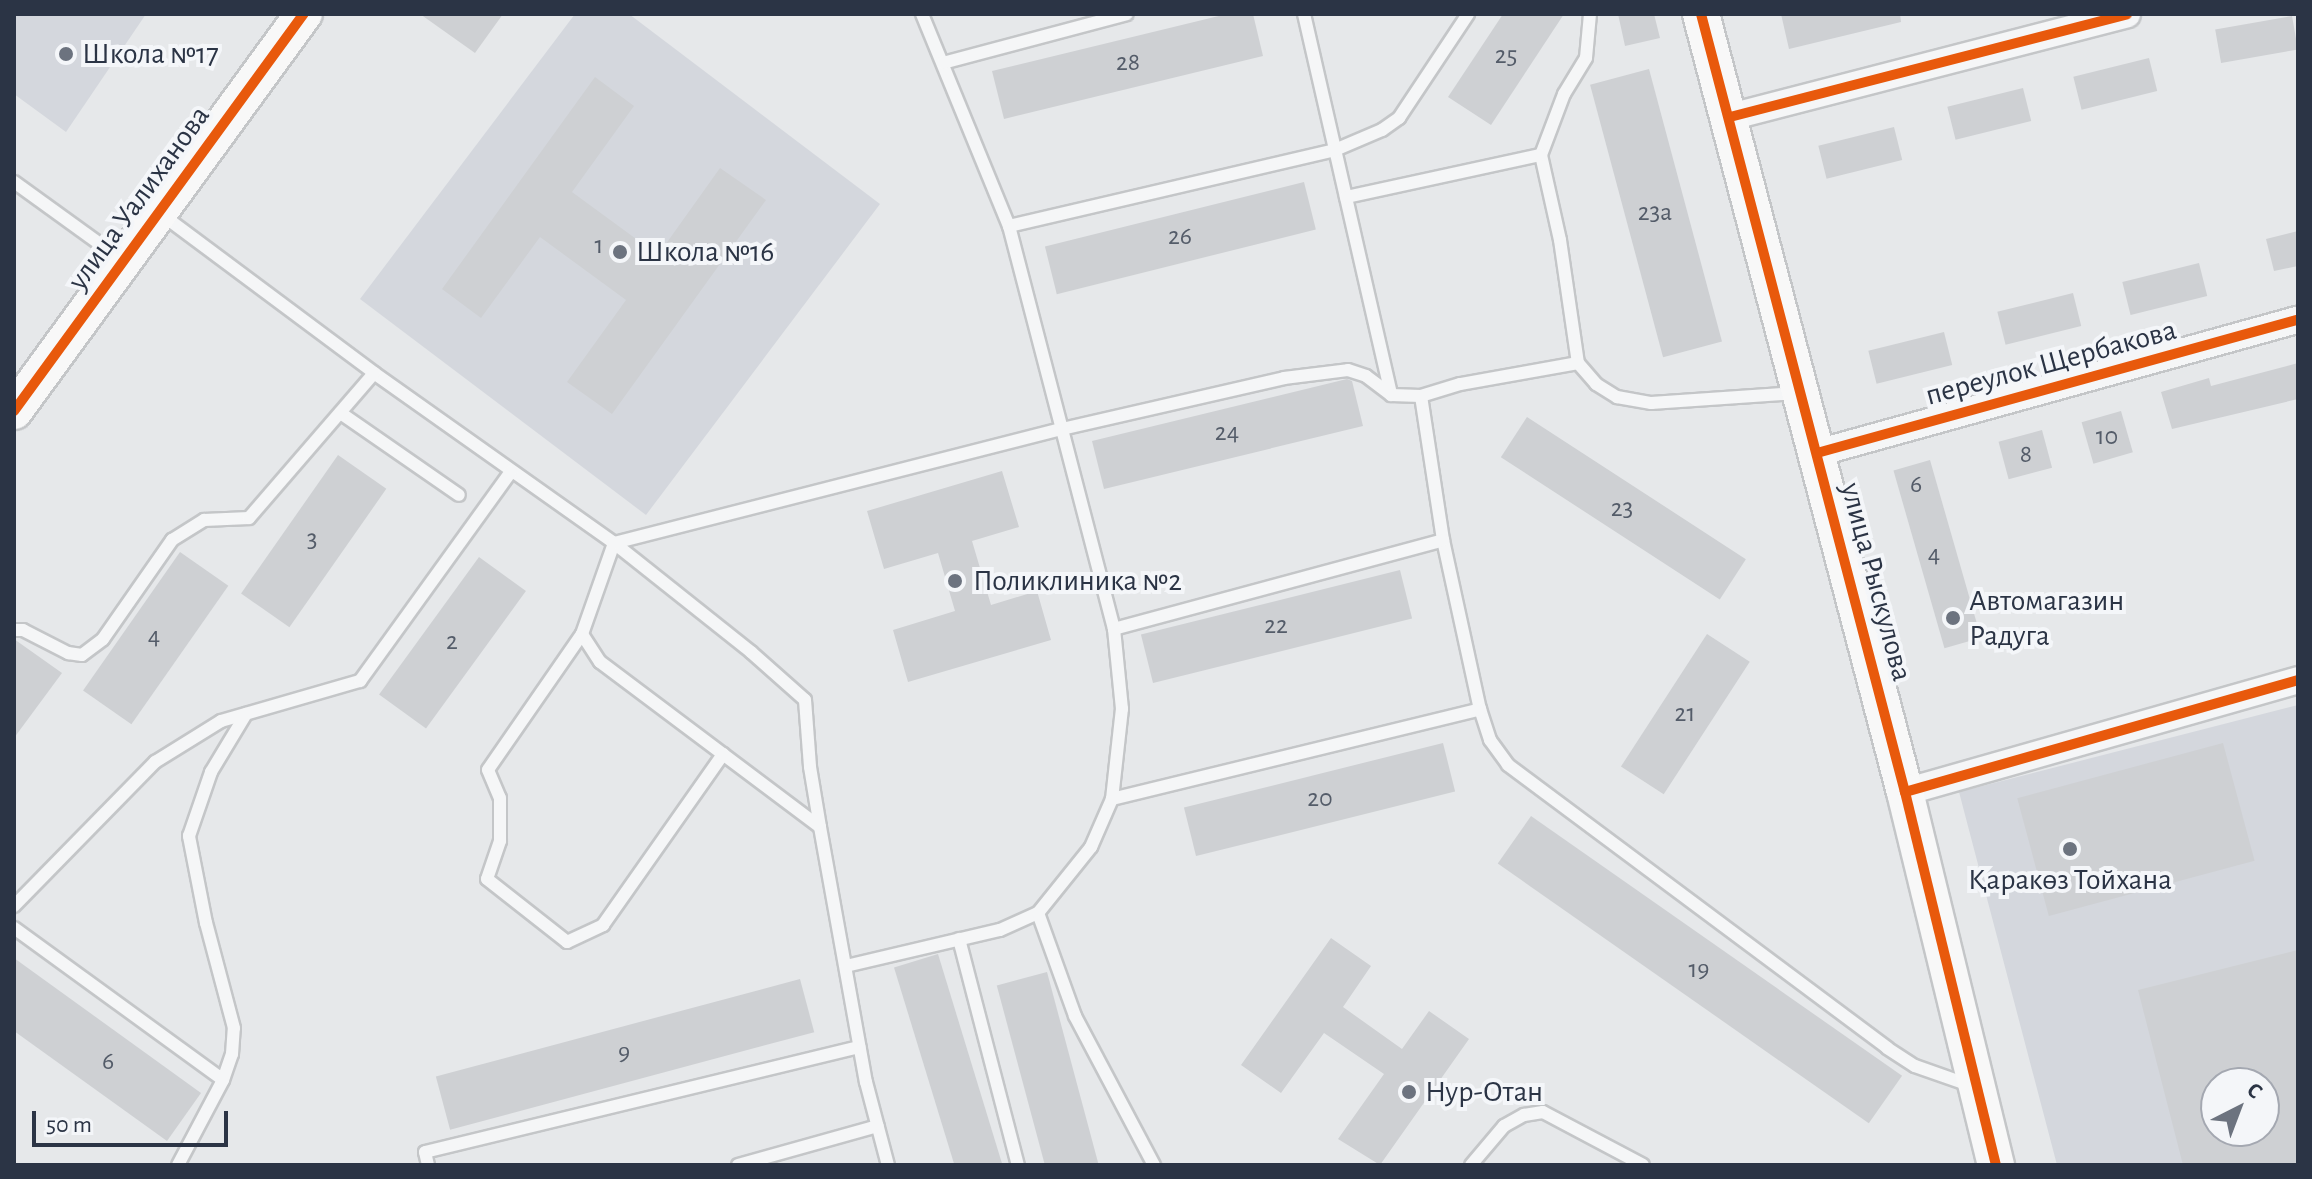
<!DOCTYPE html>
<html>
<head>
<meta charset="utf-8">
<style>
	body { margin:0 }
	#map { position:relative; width:2312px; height:1179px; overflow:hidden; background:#e6e8ea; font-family:"Alegreya Sans",sans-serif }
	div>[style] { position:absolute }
	.built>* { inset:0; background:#d4d7dd }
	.building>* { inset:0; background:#ced0d3; transform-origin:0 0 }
	.roads { filter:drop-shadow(2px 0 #c4c6c8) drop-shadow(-2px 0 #c4c6c8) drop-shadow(0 2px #c4c6c8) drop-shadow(0 -2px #c4c6c8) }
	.lane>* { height:12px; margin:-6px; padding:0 6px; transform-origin:6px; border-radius:6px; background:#f5f6f7 }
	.street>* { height:26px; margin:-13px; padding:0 13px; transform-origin:13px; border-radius:13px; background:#f5f6f7 }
	.secondary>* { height:36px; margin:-18px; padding:0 18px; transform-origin:18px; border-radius:18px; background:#f8f8f8 }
	.cycleway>* { height:10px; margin:-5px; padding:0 5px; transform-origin:5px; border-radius:5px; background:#e8590c }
	.dots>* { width:22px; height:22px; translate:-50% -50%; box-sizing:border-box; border:4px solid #f4f6f9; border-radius:50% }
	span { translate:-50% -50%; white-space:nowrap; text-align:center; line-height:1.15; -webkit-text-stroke:8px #f4f6f9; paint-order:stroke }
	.number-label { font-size:26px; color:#545c69 }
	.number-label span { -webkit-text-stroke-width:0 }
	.poi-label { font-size:30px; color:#2b3445 }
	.left { translate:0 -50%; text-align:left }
	.street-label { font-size:30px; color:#2b3445 }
	.frame { position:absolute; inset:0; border:16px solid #2b3445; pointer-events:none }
	.north { position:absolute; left:2200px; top:1067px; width:80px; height:80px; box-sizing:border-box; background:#f4f6f9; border:2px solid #a4a8b1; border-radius:50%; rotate:42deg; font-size:22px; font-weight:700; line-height:32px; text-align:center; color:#2b3445 }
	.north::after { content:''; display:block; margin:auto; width:28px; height:36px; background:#6c737f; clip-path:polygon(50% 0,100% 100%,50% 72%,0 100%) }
	.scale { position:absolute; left:32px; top:1111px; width:196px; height:36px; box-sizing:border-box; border:4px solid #2b3445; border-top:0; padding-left:10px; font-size:24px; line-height:28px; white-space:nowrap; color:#2b3445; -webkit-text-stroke:6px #f4f6f9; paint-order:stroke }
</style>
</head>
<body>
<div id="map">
	<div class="built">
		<i style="clip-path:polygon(14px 14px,146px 14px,66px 132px,14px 94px)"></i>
		<i style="clip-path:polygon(575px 14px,629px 14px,880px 204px,646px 515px,360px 299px)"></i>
		<i style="clip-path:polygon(evenodd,2298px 705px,2298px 1165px,2057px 1165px,1959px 792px,2298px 705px,2216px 1083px,2264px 1083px,2264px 1131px,2216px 1131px,2216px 1083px)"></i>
	</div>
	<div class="building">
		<i style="clip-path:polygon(420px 14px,503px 14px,475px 53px)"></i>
		<i style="clip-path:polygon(1227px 14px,1253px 14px,1263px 56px,1004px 119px,992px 71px)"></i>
		<i style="clip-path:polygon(1503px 14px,1564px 14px,1491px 125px,1448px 97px)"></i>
		<i style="clip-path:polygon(1618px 14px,1654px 14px,1660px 38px,1625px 46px)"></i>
		<i style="clip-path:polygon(1781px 14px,1900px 14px,1901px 22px,1789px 49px)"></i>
		<i style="left:2292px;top:16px;width:34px;height:78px;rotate:80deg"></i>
		<i style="left:2149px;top:58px;width:34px;height:78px;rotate:76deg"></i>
		<i style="left:1649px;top:69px;width:282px;height:61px;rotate:75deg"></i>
		<i style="clip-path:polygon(595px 77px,634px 106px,572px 192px,658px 255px,720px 168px,766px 200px,612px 414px,567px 382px,626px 300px,540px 237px,481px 318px,442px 289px)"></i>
		<i style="left:2023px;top:88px;width:34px;height:78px;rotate:76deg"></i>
		<i style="left:1894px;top:127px;width:34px;height:78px;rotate:76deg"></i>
		<i style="left:1304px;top:182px;width:49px;height:267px;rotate:76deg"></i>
		<i style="clip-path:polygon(2298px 231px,2298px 266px,2274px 271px,2266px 239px)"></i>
		<i style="left:2199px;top:263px;width:34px;height:79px;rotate:76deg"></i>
		<i style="left:2073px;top:293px;width:34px;height:78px;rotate:76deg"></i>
		<i style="left:1944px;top:332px;width:34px;height:78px;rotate:76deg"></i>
		<i style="clip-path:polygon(2298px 363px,2298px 399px,2172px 429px,2161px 392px,2209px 378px,2211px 386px)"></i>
		<i style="clip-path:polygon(1347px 379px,1352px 381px,1363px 426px,1104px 489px,1092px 441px)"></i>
		<i style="left:2121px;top:411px;width:43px;height:41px;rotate:74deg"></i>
		<i style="left:1527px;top:417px;width:261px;height:48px;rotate:33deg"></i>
		<i style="left:2042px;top:430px;width:39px;height:45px;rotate:75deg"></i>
		<i style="left:338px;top:455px;width:59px;height:169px;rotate:35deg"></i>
		<i style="left:1930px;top:460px;width:185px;height:38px;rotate:74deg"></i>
		<i style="clip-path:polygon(1002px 471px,1019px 527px,972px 541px,991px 605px,1037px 591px,1051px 640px,908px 682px,893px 630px,955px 611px,938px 553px,884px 569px,867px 511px)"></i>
		<i style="left:180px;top:552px;width:59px;height:169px;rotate:35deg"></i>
		<i style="left:479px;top:557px;width:58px;height:170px;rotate:36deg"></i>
		<i style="left:1400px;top:570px;width:50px;height:267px;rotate:76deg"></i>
		<i style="left:1707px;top:634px;width:51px;height:158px;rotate:33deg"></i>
		<i style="clip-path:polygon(14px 639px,62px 673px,14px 738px)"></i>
		<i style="left:1443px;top:743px;width:50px;height:267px;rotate:76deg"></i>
		<i style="left:2223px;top:743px;width:122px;height:213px;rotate:75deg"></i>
		<i style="left:1531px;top:816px;width:453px;height:58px;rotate:35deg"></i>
		<i style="clip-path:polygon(1331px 938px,1371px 966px,1343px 1007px,1402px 1049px,1429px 1011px,1469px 1039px,1380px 1165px,1338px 1139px,1384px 1074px,1324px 1033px,1281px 1093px,1241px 1065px)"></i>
		<i style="clip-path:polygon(evenodd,2298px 950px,2298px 1165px,2183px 1165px,2138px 990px,2298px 950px,2216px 1083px,2264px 1083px,2264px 1131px,2216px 1131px,2216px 1083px)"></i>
		<i style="left:938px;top:954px;width:220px;height:46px;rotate:73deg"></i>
		<i style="clip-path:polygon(14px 958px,201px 1093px,167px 1141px,14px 1031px)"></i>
		<i style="left:1047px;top:972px;width:199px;height:52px;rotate:75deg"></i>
		<i style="left:800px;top:979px;width:55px;height:377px;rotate:75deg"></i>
	</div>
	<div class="roads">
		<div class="lane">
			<i style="left:922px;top:14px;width:229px;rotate:67.7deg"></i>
			<i style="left:1304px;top:14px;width:391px;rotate:77.1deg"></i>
			<i style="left:1590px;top:14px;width:44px;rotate:95.2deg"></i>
			<i style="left:1586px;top:58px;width:42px;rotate:121.4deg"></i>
			<i style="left:1564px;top:94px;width:65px;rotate:110.7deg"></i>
			<i style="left:1541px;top:155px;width:87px;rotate:77.4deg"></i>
			<i style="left:1560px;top:240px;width:124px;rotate:81.7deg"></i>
			<i style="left:1578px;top:363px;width:28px;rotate:49deg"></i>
			<i style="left:1596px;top:384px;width:25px;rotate:32deg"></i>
			<i style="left:1617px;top:397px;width:35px;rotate:10deg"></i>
			<i style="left:1651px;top:403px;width:146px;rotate:-3.9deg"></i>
			<i style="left:943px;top:63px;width:190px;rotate:-14.9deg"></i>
			<i style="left:14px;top:182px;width:133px;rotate:35.8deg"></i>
			<i style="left:1346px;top:197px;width:199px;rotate:-12.2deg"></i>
			<i style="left:161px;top:214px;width:266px;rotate:36.7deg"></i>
			<i style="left:374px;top:373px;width:294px;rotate:35.3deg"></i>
			<i style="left:614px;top:543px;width:175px;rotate:38.5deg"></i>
			<i style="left:751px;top:652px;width:72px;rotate:41.6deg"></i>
			<i style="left:805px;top:700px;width:67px;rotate:85.7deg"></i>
			<i style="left:810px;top:767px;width:61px;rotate:80.5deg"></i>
			<i style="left:820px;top:827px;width:259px;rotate:79.8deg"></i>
			<i style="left:866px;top:1082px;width:86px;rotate:75.2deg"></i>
			<i style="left:1578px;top:363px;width:120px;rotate:169.9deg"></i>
			<i style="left:1460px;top:384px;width:41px;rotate:162.9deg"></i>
			<i style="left:1421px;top:396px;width:146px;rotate:81.3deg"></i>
			<i style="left:1443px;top:540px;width:173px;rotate:77.7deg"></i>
			<i style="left:1480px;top:709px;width:33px;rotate:72deg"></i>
			<i style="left:1490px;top:740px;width:31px;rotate:54deg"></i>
			<i style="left:1508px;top:765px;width:473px;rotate:36.7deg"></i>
			<i style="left:1887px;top:1048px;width:33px;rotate:33deg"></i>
			<i style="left:1915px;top:1066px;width:60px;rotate:19.3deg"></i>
			<i style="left:342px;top:414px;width:142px;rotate:34.7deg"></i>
			<i style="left:1114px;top:629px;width:341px;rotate:-15.1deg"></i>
			<i style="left:14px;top:630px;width:9px"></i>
			<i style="left:23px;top:630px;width:51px;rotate:27.1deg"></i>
			<i style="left:68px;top:653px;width:14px;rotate:8deg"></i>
			<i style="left:82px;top:655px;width:26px;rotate:-37deg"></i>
			<i style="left:103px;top:639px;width:121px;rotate:-55.1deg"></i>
			<i style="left:172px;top:540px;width:38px;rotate:-32deg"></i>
			<i style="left:204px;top:520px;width:45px;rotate:-2.5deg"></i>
			<i style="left:249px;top:518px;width:191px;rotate:-49.2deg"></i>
			<i style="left:582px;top:634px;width:165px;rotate:124.7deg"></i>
			<i style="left:488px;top:770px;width:30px;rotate:67deg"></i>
			<i style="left:500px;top:798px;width:43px;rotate:90deg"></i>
			<i style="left:500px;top:841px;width:40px;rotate:108.9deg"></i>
			<i style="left:487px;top:879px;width:102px;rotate:38.2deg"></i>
			<i style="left:567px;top:942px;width:40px;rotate:-25deg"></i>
			<i style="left:603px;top:925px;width:209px;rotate:-54.9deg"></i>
			<i style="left:1112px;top:799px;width:379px;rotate:-13.7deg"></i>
			<i style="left:820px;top:827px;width:275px;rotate:-143.1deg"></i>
			<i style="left:600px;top:662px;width:33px;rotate:-123deg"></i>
			<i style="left:582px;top:634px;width:96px;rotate:-70.6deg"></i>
			<i style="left:614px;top:543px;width:462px;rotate:-14.3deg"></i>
			<i style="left:1062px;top:429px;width:228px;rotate:-12.9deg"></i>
			<i style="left:1284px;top:378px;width:64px;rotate:-7.1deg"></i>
			<i style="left:1348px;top:370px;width:19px;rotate:18deg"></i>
			<i style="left:1366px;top:376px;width:31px;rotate:37deg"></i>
			<i style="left:1391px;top:395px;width:30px;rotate:2deg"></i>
			<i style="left:14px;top:906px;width:202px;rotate:-45.6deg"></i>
			<i style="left:155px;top:762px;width:78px;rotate:-31.8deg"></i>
			<i style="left:221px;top:721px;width:145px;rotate:-16.1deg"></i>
			<i style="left:360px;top:681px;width:258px;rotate:-54.2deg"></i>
			<i style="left:1038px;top:913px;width:109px;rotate:70.2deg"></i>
			<i style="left:1075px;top:1016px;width:169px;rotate:62.1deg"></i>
			<i style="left:14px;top:928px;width:258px;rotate:36deg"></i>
			<i style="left:959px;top:939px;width:234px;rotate:75.4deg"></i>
			<i style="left:846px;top:966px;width:158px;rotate:-13.2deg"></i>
			<i style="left:1000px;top:930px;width:42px;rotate:-24.1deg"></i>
			<i style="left:1038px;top:913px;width:85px;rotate:-51.2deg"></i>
			<i style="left:1091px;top:847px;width:52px;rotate:-66.4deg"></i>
			<i style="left:1112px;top:799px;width:91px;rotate:-83.7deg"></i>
			<i style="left:1122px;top:709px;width:80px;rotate:-95.7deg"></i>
			<i style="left:1114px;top:629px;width:416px;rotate:-104.6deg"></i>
			<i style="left:1009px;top:226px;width:335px;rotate:-13.1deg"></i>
			<i style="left:1335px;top:150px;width:51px;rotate:-23.1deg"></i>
			<i style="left:1382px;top:130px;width:21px;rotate:-35deg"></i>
			<i style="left:1399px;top:118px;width:125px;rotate:-56.4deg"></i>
			<i style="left:178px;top:1165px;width:96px;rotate:-62.1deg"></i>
			<i style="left:223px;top:1080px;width:28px;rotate:-71deg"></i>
			<i style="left:232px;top:1054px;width:26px;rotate:-86deg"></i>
			<i style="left:234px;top:1028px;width:109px;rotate:-104.9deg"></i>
			<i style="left:206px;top:923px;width:89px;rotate:-101.1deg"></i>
			<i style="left:189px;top:836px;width:68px;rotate:-71deg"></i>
			<i style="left:211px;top:772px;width:68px;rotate:-58.9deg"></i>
			<i style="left:428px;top:1165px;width:13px;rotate:-103deg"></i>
			<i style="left:425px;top:1152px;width:447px;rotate:-13.6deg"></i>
			<i style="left:738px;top:1165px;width:145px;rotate:-15.6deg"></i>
			<i style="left:1471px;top:1165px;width:51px;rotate:-49.8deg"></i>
			<i style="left:1504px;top:1126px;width:23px;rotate:-29deg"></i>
			<i style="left:1524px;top:1115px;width:19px;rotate:-9deg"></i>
			<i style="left:1543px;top:1112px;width:113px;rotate:27.9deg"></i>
		</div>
		<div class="street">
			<i style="left:1730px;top:117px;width:410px;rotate:-14.5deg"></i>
			<i style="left:1817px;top:453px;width:499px;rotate:-15.5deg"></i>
			<i style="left:1905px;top:792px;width:409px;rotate:-15.9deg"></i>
		</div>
		<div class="secondary">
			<i style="left:1701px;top:14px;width:804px;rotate:75.31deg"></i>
			<i style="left:1905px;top:792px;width:384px;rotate:76.3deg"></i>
			<i style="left:14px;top:411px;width:492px;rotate:-53.9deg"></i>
		</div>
	</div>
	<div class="cycleway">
		<i style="left:1701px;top:14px;width:804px;rotate:75.31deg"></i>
		<i style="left:1905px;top:792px;width:384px;rotate:76.3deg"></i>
		<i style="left:1730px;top:117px;width:410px;rotate:-14.5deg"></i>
		<i style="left:14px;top:411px;width:492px;rotate:-53.9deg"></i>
		<i style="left:1817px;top:453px;width:499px;rotate:-15.5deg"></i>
		<i style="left:1905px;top:792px;width:409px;rotate:-15.9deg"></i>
	</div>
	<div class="dots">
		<i style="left:66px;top:54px;background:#6c737f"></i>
		<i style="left:620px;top:252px;background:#6c737f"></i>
		<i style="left:955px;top:581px;background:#6c737f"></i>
		<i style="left:1953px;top:618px;background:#6c737f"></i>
		<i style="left:2070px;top:849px;background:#6c737f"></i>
		<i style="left:1409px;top:1092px;background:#6c737f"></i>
	</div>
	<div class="number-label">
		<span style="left:1506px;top:56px">25</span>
		<span style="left:1128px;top:63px">28</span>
		<span style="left:1655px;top:213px">23а</span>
		<span style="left:1180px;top:237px">26</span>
		<span style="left:599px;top:246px">1</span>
		<span style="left:1227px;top:433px">24</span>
		<span style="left:2107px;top:437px">10</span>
		<span style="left:2026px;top:455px">8</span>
		<span style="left:1916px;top:485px">6</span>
		<span style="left:1622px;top:509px">23</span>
		<span style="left:312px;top:540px">3</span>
		<span style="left:1934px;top:555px">4</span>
		<span style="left:1276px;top:626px">22</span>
		<span style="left:154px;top:637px">4</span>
		<span style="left:452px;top:642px">2</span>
		<span style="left:1685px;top:714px">21</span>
		<span style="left:1320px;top:799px">20</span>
		<span style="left:1699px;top:970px">19</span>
		<span style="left:624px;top:1053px">9</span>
		<span style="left:108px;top:1062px">6</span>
	</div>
	<div class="poi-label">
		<span class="left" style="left:82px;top:54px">Школа №17</span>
		<span class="left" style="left:636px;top:252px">Школа №16</span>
		<span class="left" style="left:973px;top:581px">Поликлиника №2</span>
		<span class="left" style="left:1969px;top:618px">Автомагазин<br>Радуга</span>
		<span style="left:2070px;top:880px">Қаракөз Тойхана</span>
		<span class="left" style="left:1425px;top:1092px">Нур-Отан</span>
	</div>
	<div class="street-label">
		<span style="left:139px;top:198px;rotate:-54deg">улица Уалиханова</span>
		<span style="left:2051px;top:363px;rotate:-15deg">переулок Щербакова</span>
		<span style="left:1876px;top:582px;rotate:75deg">улица Рыскулова</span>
	</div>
	<div class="frame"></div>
	<div class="north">С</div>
	<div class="scale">50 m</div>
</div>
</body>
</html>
